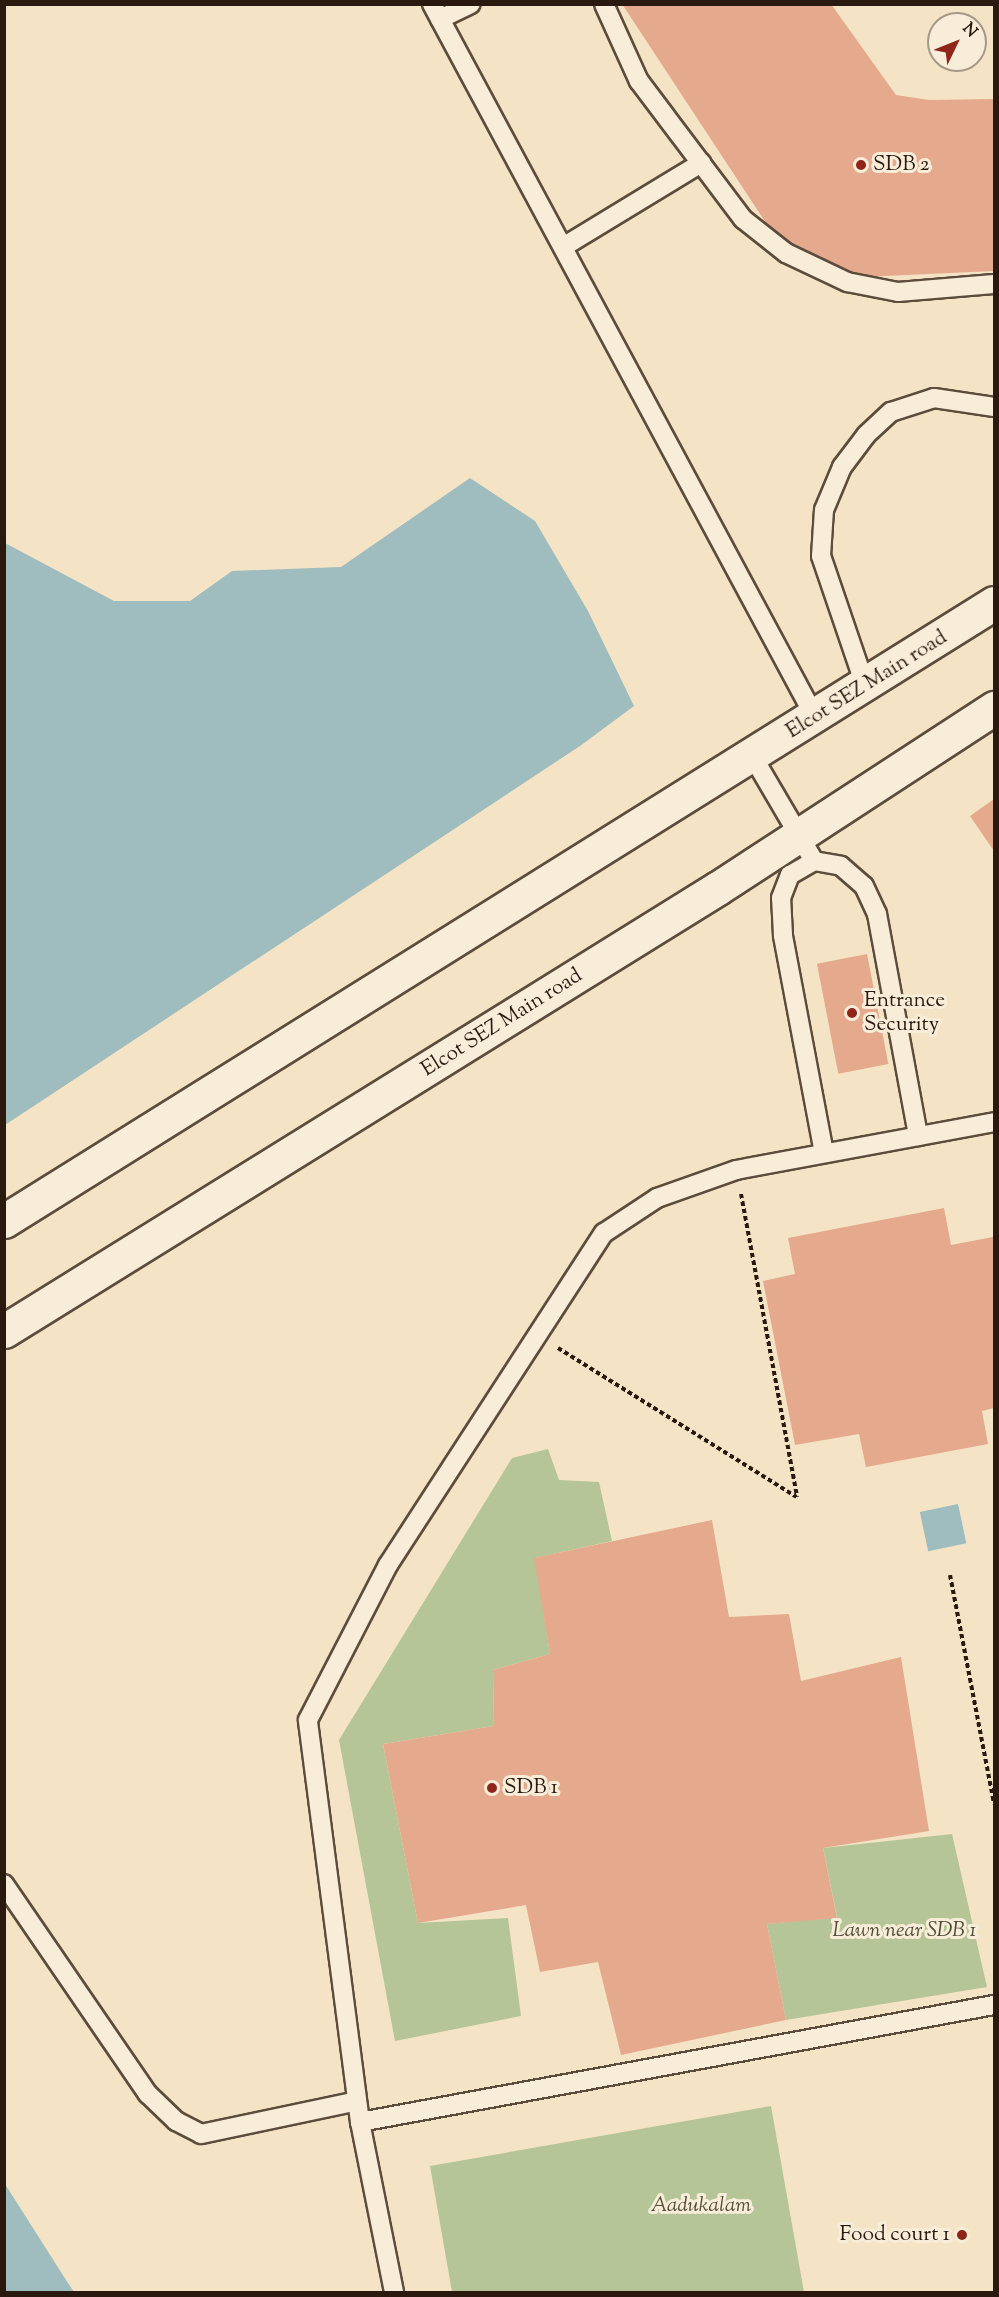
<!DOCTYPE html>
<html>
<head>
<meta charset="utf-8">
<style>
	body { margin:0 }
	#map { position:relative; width:999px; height:2297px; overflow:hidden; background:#f4e4c5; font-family:"Sorts Mill Goudy",serif }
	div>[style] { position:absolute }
	.green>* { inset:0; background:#b6c598 }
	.water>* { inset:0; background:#9fbcbe; transform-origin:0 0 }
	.building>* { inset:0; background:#e5a98d; transform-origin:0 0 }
	.path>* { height:4px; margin-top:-2px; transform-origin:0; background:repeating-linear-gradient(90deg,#29190f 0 4.5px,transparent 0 7.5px) }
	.roads { filter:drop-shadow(2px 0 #5c4c3c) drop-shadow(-2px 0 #5c4c3c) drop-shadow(0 2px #5c4c3c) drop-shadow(0 -2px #5c4c3c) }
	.service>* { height:18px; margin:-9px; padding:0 9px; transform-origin:9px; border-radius:9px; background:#f8edd9 }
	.tertiary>* { height:33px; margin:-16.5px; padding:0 16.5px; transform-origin:16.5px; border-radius:16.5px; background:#f8edd9 }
	.dots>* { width:16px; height:16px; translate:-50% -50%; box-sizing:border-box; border:3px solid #f8edd9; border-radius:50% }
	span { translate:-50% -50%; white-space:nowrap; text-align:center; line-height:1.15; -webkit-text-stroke:6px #f8edd9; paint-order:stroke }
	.poi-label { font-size:21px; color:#29190f }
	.left { translate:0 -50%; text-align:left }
	.right { translate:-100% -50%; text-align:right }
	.street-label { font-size:21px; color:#29190f }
	.park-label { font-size:21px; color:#534d38; font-style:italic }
	.frame { position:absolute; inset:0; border:6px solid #29190f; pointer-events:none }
	.north { position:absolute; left:927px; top:12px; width:60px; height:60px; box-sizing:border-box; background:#f8edd9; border:2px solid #a59888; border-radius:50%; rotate:47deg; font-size:16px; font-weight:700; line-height:24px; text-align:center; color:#29190f }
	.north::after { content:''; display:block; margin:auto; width:21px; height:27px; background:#8f2418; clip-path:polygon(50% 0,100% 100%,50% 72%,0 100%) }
</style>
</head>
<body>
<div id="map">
	<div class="green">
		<i style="clip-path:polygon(548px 1449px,559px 1480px,599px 1482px,612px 1541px,535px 1558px,550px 1654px,493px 1670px,494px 1726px,383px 1744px,418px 1923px,508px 1918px,521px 2016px,395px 2041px,339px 1740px,512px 1458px)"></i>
		<i style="clip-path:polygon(952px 1834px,987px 1987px,786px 2020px,767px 1924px,837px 1917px,823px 1848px)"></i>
		<i style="clip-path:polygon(771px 2106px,804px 2292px,452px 2292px,430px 2166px)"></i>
	</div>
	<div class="water">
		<i style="clip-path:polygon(470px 478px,535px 521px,588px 611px,634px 706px,580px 746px,5px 1125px,5px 543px,114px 601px,190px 601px,232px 571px,341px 567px)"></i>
		<i style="left:958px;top:1504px;width:40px;height:39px;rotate:78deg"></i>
		<i style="clip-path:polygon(5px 2184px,66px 2280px,74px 2292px,5px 2292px)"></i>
	</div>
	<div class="building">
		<i style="clip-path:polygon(622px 4px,831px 4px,896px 95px,929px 100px,994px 99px,994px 271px,863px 277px,821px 266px,770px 229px)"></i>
		<i style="clip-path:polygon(994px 799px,994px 851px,970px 816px)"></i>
		<i style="left:867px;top:954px;width:112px;height:51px;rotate:79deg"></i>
		<i style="clip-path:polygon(944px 1208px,951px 1245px,993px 1237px,994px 1243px,994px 1408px,982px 1411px,988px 1444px,866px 1467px,859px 1434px,795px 1445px,763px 1281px,795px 1274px,788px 1238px)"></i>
		<i style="clip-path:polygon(712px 1520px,729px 1617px,789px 1614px,801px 1681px,901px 1657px,929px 1831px,823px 1848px,837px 1918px,767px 1924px,786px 2020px,621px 2055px,598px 1962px,540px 1972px,526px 1905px,418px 1923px,383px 1744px,494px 1726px,493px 1670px,550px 1654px,534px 1558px)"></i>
	</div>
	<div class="path">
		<i style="left:741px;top:1194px;width:308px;rotate:79.5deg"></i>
		<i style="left:558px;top:1348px;width:281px;rotate:32deg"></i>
		<i style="left:950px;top:1575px;width:233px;rotate:79.1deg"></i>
	</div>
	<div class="roads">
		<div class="service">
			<i style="left:432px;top:4px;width:809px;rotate:61.76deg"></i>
			<i style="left:604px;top:4px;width:85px;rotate:65.6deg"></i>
			<i style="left:639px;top:81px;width:173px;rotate:53deg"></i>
			<i style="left:743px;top:219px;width:55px;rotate:38.3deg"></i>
			<i style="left:786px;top:253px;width:68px;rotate:25.4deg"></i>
			<i style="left:847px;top:282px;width:52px;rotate:11.1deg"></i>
			<i style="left:898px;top:292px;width:96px;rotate:-4.8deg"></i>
			<i style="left:440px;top:19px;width:34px;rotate:-26deg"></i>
			<i style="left:563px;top:247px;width:162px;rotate:-31.3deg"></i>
			<i style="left:865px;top:685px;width:136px;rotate:-108.8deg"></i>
			<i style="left:821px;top:556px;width:46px;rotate:-86.3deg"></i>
			<i style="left:824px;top:510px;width:47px;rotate:-67.3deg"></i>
			<i style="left:842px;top:467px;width:40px;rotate:-53deg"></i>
			<i style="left:866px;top:435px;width:34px;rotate:-43deg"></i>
			<i style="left:891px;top:412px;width:45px;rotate:-18deg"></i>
			<i style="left:934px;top:398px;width:61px;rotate:8.5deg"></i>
			<i style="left:753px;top:757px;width:121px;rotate:59.6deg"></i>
			<i style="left:824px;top:1153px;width:222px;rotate:-100.7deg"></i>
			<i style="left:783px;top:935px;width:37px;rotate:-93deg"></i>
			<i style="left:781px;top:898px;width:25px;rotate:-69deg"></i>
			<i style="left:790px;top:875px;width:28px;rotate:-30deg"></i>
			<i style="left:814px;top:861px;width:27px;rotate:10deg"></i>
			<i style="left:841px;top:866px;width:30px;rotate:41deg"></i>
			<i style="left:864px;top:886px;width:31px;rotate:65deg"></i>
			<i style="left:877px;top:914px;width:226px;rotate:79.5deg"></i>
			<i style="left:4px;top:1884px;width:255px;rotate:55.6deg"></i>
			<i style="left:148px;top:2094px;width:39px;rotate:44deg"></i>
			<i style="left:176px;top:2121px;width:28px;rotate:27deg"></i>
			<i style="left:201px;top:2134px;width:159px;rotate:-11.9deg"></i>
			<i style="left:360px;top:2122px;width:645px;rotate:-10.46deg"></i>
			<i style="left:394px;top:2292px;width:173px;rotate:-101.3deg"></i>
			<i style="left:360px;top:2122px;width:405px;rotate:-97.4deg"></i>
			<i style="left:308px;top:1720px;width:174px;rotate:-62.7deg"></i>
			<i style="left:388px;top:1565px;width:396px;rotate:-57deg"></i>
			<i style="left:604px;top:1233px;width:64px;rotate:-33.4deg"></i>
			<i style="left:657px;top:1198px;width:84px;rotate:-19.5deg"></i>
			<i style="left:736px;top:1170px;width:262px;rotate:-10.5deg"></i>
		</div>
		<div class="tertiary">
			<i style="left:4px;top:1221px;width:1167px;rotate:-31.97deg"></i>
			<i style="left:4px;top:1331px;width:840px;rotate:-31.82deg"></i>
			<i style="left:718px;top:888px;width:330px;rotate:-33.1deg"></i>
		</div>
	</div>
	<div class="dots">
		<i style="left:861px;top:165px;background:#8f2418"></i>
		<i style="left:852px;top:1013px;background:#8f2418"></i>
		<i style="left:492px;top:1788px;background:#8f2418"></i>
		<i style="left:962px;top:2235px;background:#8f2418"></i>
	</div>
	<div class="poi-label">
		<span class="left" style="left:873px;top:165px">SDB 2</span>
		<span class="left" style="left:864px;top:1013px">Entrance<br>Security</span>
		<span class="left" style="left:504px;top:1788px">SDB 1</span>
		<span class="right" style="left:950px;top:2235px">Food court 1</span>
	</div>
	<div class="street-label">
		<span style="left:867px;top:685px;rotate:-32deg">Elcot SEZ Main road</span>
		<span style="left:502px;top:1023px;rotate:-32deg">Elcot SEZ Main road</span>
	</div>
	<div class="park-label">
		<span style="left:904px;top:1931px">Lawn near SDB 1</span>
		<span style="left:701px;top:2206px">Aadukalam</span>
	</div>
	<div class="frame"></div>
	<div class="north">N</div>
</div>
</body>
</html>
